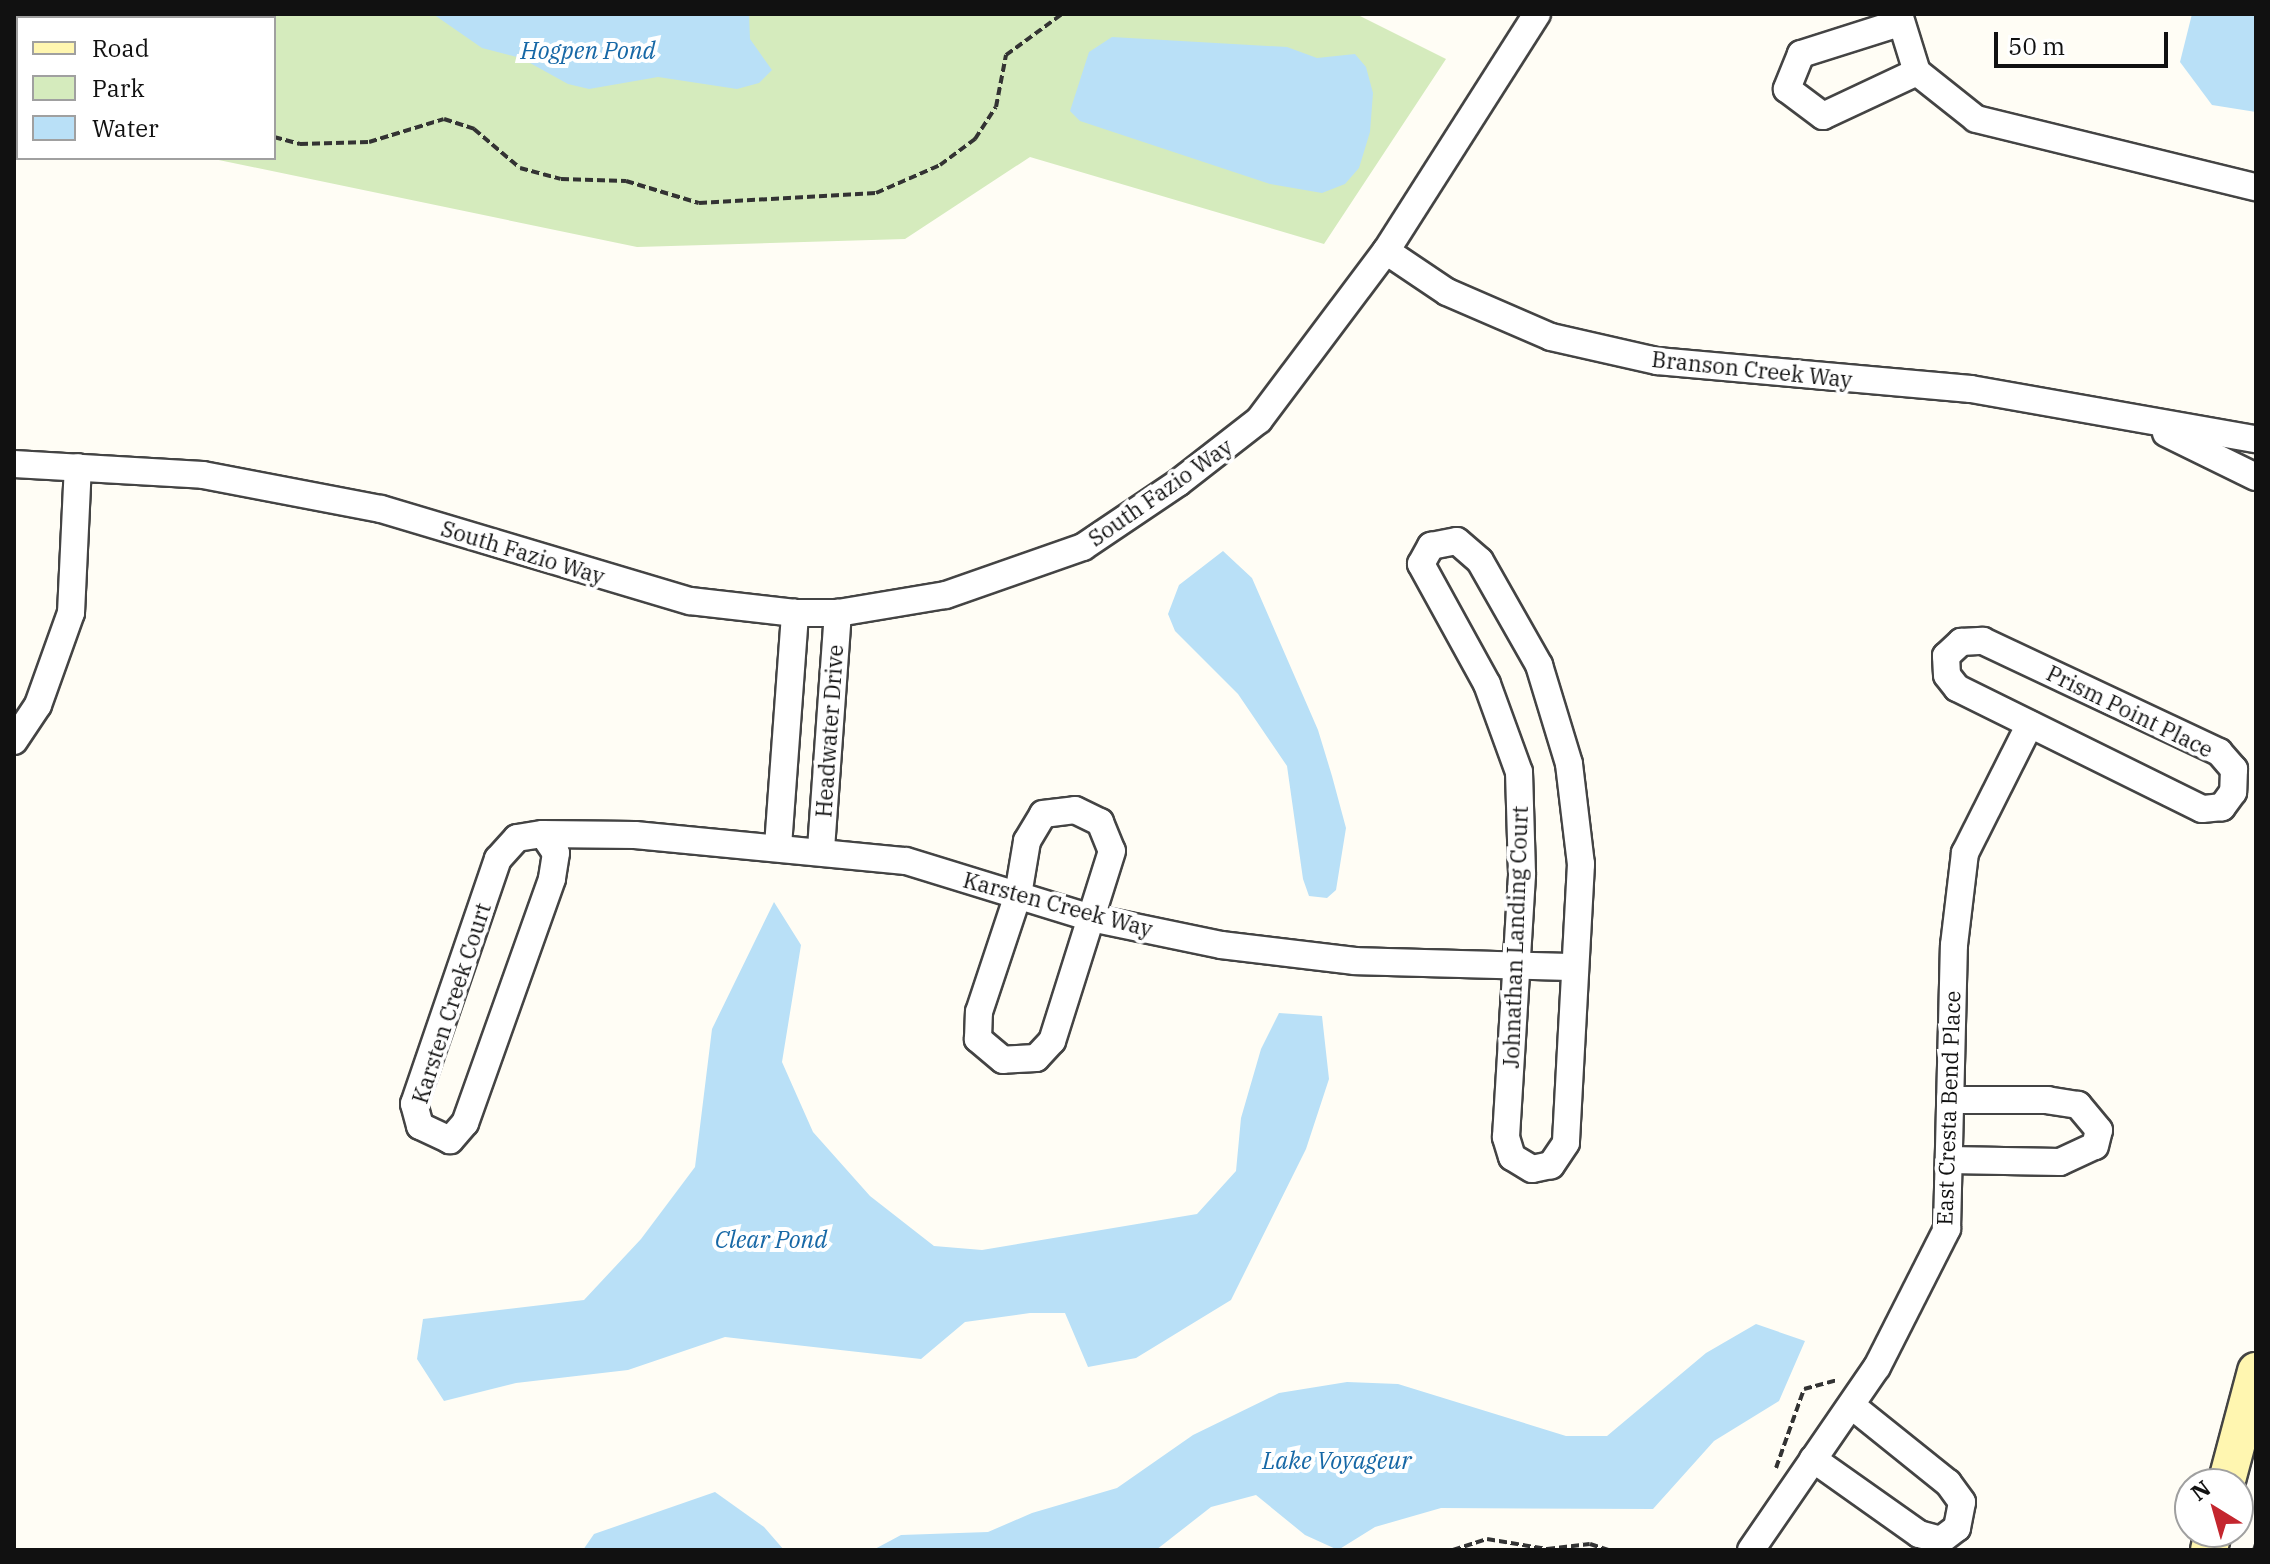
<!DOCTYPE html>
<html>
<head>
<meta charset="utf-8">
<style>
	body { margin:0 }
	#map { position:relative; width:2270px; height:1564px; overflow:hidden; background:#fffdf5; font-family:"IBM Plex Serif",serif }
	div>[style] { position:absolute }
	.green>* { inset:0; background:#d5ebbd }
	.water>* { inset:0; background:#b9e0f7 }
	.path>* { height:4px; margin-top:-2px; transform-origin:0; background:repeating-linear-gradient(90deg,#333 0 8px,transparent 0 12px) }
	.roads { filter:drop-shadow(2px 0 #444) drop-shadow(-2px 0 #444) drop-shadow(0 2px #444) drop-shadow(0 -2px #444) }
	.street>* { height:26px; margin:-13px; padding:0 13px; transform-origin:13px; border-radius:13px; background:#fff }
	.secondary>* { height:36px; margin:-18px; padding:0 18px; transform-origin:18px; border-radius:18px; background:#fff6b0 }
	span { translate:-50% -50%; white-space:nowrap; text-align:center; line-height:1.15; -webkit-text-stroke:8px #fff; paint-order:stroke }
	.street-label { font-size:22px; color:#111 }
	.water-label { font-size:24px; color:#1768a6; font-style:italic }
	.frame { position:absolute; inset:0; border:16px solid #111; pointer-events:none }
	.legend { position:absolute; left:16px; top:16px; width:260px; height:144px; box-sizing:border-box; background:#fff; border:2px solid #a0a0a0; margin:0; padding:10px 14px; list-style:none; font-size:24px; color:#111 }
	.legend li { display:flex; align-items:center; gap:16px; height:40px }
	.legend b { width:40px; border:2px solid #a0a0a0 }
	.north { position:absolute; left:2174px; top:1468px; width:80px; height:80px; box-sizing:border-box; background:#fff; border:2px solid #a0a0a0; border-radius:50%; rotate:323deg; font-size:22px; font-weight:700; line-height:32px; text-align:center; color:#111 }
	.north::after { content:''; display:block; margin:auto; width:28px; height:36px; background:#c4262e; clip-path:polygon(50% 0,100% 100%,50% 72%,0 100%) }
	.scale { position:absolute; left:1994px; top:32px; width:174px; height:36px; box-sizing:border-box; border:4px solid #111; border-top:0; padding-left:10px; font-size:24px; line-height:28px; white-space:nowrap; color:#111; -webkit-text-stroke:6px #fff; paint-order:stroke }
</style>
</head>
<body>
<div id="map">
	<div class="green">
		<i style="clip-path:polygon(14px 14px,1356px 14px,1446px 59px,1324px 244px,1030px 157px,905px 239px,637px 247px,209px 158px,274px 158px,274px 18px,18px 18px,18px 117px,14px 116px)"></i>
	</div>
	<div class="water">
		<i style="clip-path:polygon(433px 14px,749px 14px,750px 39px,772px 70px,759px 83px,737px 89px,658px 77px,589px 89px,568px 84px,521px 58px,482px 48px)"></i>
		<i style="clip-path:polygon(2192px 14px,2256px 14px,2256px 112px,2212px 105px,2180px 62px)"></i>
		<i style="clip-path:polygon(1112px 37px,1287px 47px,1317px 58px,1355px 54px,1366px 67px,1373px 93px,1370px 132px,1359px 168px,1345px 184px,1322px 193px,1270px 184px,1080px 121px,1070px 111px,1089px 52px)"></i>
		<i style="clip-path:polygon(1223px 551px,1252px 578px,1318px 730px,1332px 776px,1346px 828px,1336px 890px,1327px 898px,1309px 896px,1303px 879px,1287px 766px,1238px 694px,1175px 631px,1168px 614px,1179px 585px)"></i>
		<i style="clip-path:polygon(774px 902px,801px 945px,782px 1062px,813px 1132px,870px 1196px,934px 1246px,982px 1250px,1197px 1214px,1236px 1171px,1241px 1118px,1261px 1049px,1279px 1013px,1322px 1016px,1329px 1079px,1306px 1149px,1231px 1300px,1136px 1358px,1088px 1367px,1065px 1313px,1030px 1313px,965px 1322px,921px 1359px,725px 1337px,628px 1370px,516px 1383px,444px 1401px,417px 1359px,423px 1319px,584px 1300px,641px 1239px,695px 1167px,712px 1029px)"></i>
		<i style="clip-path:polygon(1756px 1324px,1805px 1341px,1779px 1401px,1714px 1441px,1653px 1509px,1441px 1508px,1375px 1527px,1338px 1550px,1305px 1535px,1256px 1495px,1211px 1507px,1156px 1550px,873px 1550px,901px 1535px,988px 1532px,1032px 1513px,1117px 1488px,1193px 1435px,1279px 1393px,1347px 1382px,1398px 1384px,1566px 1436px,1607px 1436px,1706px 1353px)"></i>
		<i style="clip-path:polygon(715px 1492px,764px 1527px,784px 1550px,583px 1550px,594px 1534px)"></i>
	</div>
	<div class="path">
		<i style="left:17px;top:14px;width:4px;rotate:63deg"></i>
		<i style="left:274px;top:137px;width:27px;rotate:15deg"></i>
		<i style="left:300px;top:144px;width:69px;rotate:-1.7deg"></i>
		<i style="left:369px;top:142px;width:78px;rotate:-17deg"></i>
		<i style="left:444px;top:119px;width:32px;rotate:18deg"></i>
		<i style="left:474px;top:129px;width:60px;rotate:40.3deg"></i>
		<i style="left:520px;top:168px;width:42px;rotate:15deg"></i>
		<i style="left:561px;top:179px;width:65px;rotate:1.8deg"></i>
		<i style="left:626px;top:181px;width:76px;rotate:16.8deg"></i>
		<i style="left:699px;top:203px;width:177px;rotate:-3.2deg"></i>
		<i style="left:876px;top:193px;width:70px;rotate:-23.6deg"></i>
		<i style="left:940px;top:165px;width:44px;rotate:-36.6deg"></i>
		<i style="left:975px;top:139px;width:38px;rotate:-57deg"></i>
		<i style="left:996px;top:107px;width:53px;rotate:-79.1deg"></i>
		<i style="left:1006px;top:55px;width:69px;rotate:-36.2deg"></i>
		<i style="left:1776px;top:1468px;width:84px;rotate:-70.5deg"></i>
		<i style="left:1804px;top:1389px;width:35px;rotate:-15deg"></i>
		<i style="left:1453px;top:1550px;width:36px;rotate:-18deg"></i>
		<i style="left:1487px;top:1539px;width:61px;rotate:9.5deg"></i>
		<i style="left:1547px;top:1549px;width:43px;rotate:-6.6deg"></i>
		<i style="left:1590px;top:1544px;width:20px;rotate:18deg"></i>
		<i style="left:2254px;top:1550px;width:6px;rotate:-72deg"></i>
	</div>
	<div class="roads">
		<div class="street">
			<i style="left:1899px;top:14px;width:61px;rotate:72.8deg"></i>
			<i style="left:1917px;top:72px;width:75px;rotate:38.5deg"></i>
			<i style="left:1976px;top:119px;width:288px;rotate:13.7deg"></i>
			<i style="left:1899px;top:23px;width:103px;rotate:162.4deg"></i>
			<i style="left:1801px;top:54px;width:38px;rotate:112deg"></i>
			<i style="left:1787px;top:89px;width:45px;rotate:36.9deg"></i>
			<i style="left:1823px;top:116px;width:104px;rotate:-25.1deg"></i>
			<i style="left:1386px;top:251px;width:73px;rotate:33.9deg"></i>
			<i style="left:1447px;top:292px;width:113px;rotate:23.4deg"></i>
			<i style="left:1551px;top:337px;width:109px;rotate:12.8deg"></i>
			<i style="left:1657px;top:361px;width:315px;rotate:5.1deg"></i>
			<i style="left:1971px;top:389px;width:289px;rotate:10deg"></i>
			<i style="left:2166px;top:433px;width:100px;rotate:26.1deg"></i>
			<i style="left:14px;top:464px;width:189px;rotate:3.3deg"></i>
			<i style="left:203px;top:475px;width:181px;rotate:10.8deg"></i>
			<i style="left:381px;top:509px;width:322px;rotate:16.6deg"></i>
			<i style="left:690px;top:601px;width:106px;rotate:6.5deg"></i>
			<i style="left:795px;top:613px;width:43px"></i>
			<i style="left:838px;top:613px;width:109px;rotate:-9.5deg"></i>
			<i style="left:946px;top:595px;width:145px;rotate:-19.3deg"></i>
			<i style="left:1083px;top:547px;width:115px;rotate:-34deg"></i>
			<i style="left:1178px;top:483px;width:103px;rotate:-37.9deg"></i>
			<i style="left:1259px;top:420px;width:211px;rotate:-53.1deg"></i>
			<i style="left:1386px;top:251px;width:281px;rotate:-57.5deg"></i>
			<i style="left:1457px;top:541px;width:30px;rotate:41deg"></i>
			<i style="left:1480px;top:561px;width:120px;rotate:60.4deg"></i>
			<i style="left:1539px;top:665px;width:103px;rotate:73.1deg"></i>
			<i style="left:1569px;top:764px;width:101px;rotate:83.2deg"></i>
			<i style="left:1581px;top:864px;width:279px;rotate:93.1deg"></i>
			<i style="left:1566px;top:1143px;width:27px;rotate:124deg"></i>
			<i style="left:1551px;top:1165px;width:19px;rotate:168deg"></i>
			<i style="left:1532px;top:1169px;width:23px;rotate:-149deg"></i>
			<i style="left:1512px;top:1157px;width:21px;rotate:-107deg"></i>
			<i style="left:1506px;top:1137px;width:264px;rotate:-86.5deg"></i>
			<i style="left:1522px;top:873px;width:101px;rotate:-91.7deg"></i>
			<i style="left:1519px;top:772px;width:94px;rotate:-110deg"></i>
			<i style="left:1487px;top:684px;width:137px;rotate:-118.8deg"></i>
			<i style="left:1421px;top:564px;width:21px;rotate:-61deg"></i>
			<i style="left:1431px;top:546px;width:26px;rotate:-11deg"></i>
			<i style="left:1983px;top:641px;width:261px;rotate:25.2deg"></i>
			<i style="left:2219px;top:752px;width:23px;rotate:49deg"></i>
			<i style="left:2234px;top:769px;width:23px;rotate:92deg"></i>
			<i style="left:2233px;top:792px;width:19px;rotate:126deg"></i>
			<i style="left:2222px;top:807px;width:20px;rotate:174deg"></i>
			<i style="left:2202px;top:809px;width:273px;rotate:-153.7deg"></i>
			<i style="left:1957px;top:688px;width:16px;rotate:-128deg"></i>
			<i style="left:1947px;top:675px;width:19px;rotate:-93deg"></i>
			<i style="left:1946px;top:656px;width:21px;rotate:-43deg"></i>
			<i style="left:1961px;top:642px;width:22px;rotate:-3deg"></i>
			<i style="left:14px;top:741px;width:43px;rotate:-56.3deg"></i>
			<i style="left:38px;top:705px;width:98px;rotate:-70.3deg"></i>
			<i style="left:71px;top:613px;width:146px;rotate:-87.3deg"></i>
			<i style="left:1075px;top:810px;width:28px;rotate:26deg"></i>
			<i style="left:1100px;top:822px;width:31px;rotate:68deg"></i>
			<i style="left:1112px;top:851px;width:199px;rotate:107.5deg"></i>
			<i style="left:1052px;top:1041px;width:23px;rotate:133deg"></i>
			<i style="left:1036px;top:1058px;width:33px;rotate:177deg"></i>
			<i style="left:1003px;top:1060px;width:33px;rotate:-140deg"></i>
			<i style="left:978px;top:1039px;width:27px;rotate:-88deg"></i>
			<i style="left:979px;top:1012px;width:123px;rotate:-71.6deg"></i>
			<i style="left:1018px;top:895px;width:55px;rotate:-80.5deg"></i>
			<i style="left:1027px;top:841px;width:31px;rotate:-59deg"></i>
			<i style="left:1043px;top:814px;width:32px;rotate:-7deg"></i>
			<i style="left:543px;top:834px;width:23px;rotate:56deg"></i>
			<i style="left:556px;top:853px;width:26px;rotate:99deg"></i>
			<i style="left:552px;top:879px;width:259px;rotate:109.6deg"></i>
			<i style="left:465px;top:1123px;width:23px;rotate:131deg"></i>
			<i style="left:450px;top:1140px;width:33px;rotate:-155deg"></i>
			<i style="left:420px;top:1126px;width:23px;rotate:-105deg"></i>
			<i style="left:414px;top:1104px;width:259px;rotate:-71.1deg"></i>
			<i style="left:498px;top:859px;width:28px;rotate:-48deg"></i>
			<i style="left:517px;top:838px;width:26px;rotate:-9deg"></i>
			<i style="left:543px;top:834px;width:92px;rotate:0.6deg"></i>
			<i style="left:635px;top:835px;width:272px;rotate:5.5deg"></i>
			<i style="left:906px;top:861px;width:194px;rotate:17.1deg"></i>
			<i style="left:1091px;top:918px;width:133px;rotate:11.7deg"></i>
			<i style="left:1221px;top:945px;width:135px;rotate:6.8deg"></i>
			<i style="left:1355px;top:961px;width:220px;rotate:1.6deg"></i>
			<i style="left:778px;top:846px;width:234px;rotate:-85.8deg"></i>
			<i style="left:821px;top:849px;width:237px;rotate:-85.9deg"></i>
			<i style="left:1949px;top:1160px;width:111px;rotate:1deg"></i>
			<i style="left:2060px;top:1162px;width:38px;rotate:-25deg"></i>
			<i style="left:2095px;top:1146px;width:16px;rotate:-76deg"></i>
			<i style="left:2099px;top:1130px;width:33px;rotate:-130deg"></i>
			<i style="left:2078px;top:1105px;width:30px;rotate:-171deg"></i>
			<i style="left:2048px;top:1100px;width:98px;rotate:180deg"></i>
			<i style="left:1813px;top:1459px;width:130px;rotate:35.3deg"></i>
			<i style="left:1919px;top:1534px;width:23px;rotate:15deg"></i>
			<i style="left:1941px;top:1540px;width:20px;rotate:-37deg"></i>
			<i style="left:1957px;top:1528px;width:26px;rotate:-79deg"></i>
			<i style="left:1962px;top:1502px;width:24px;rotate:-126deg"></i>
			<i style="left:1948px;top:1483px;width:124px;rotate:-141.2deg"></i>
			<i style="left:1751px;top:1550px;width:222px;rotate:-55.5deg"></i>
			<i style="left:1877px;top:1367px;width:155px;rotate:-63.1deg"></i>
			<i style="left:1947px;top:1229px;width:284px;rotate:-88.6deg"></i>
			<i style="left:1954px;top:945px;width:93px;rotate:-83.2deg"></i>
			<i style="left:1965px;top:853px;width:144px;rotate:-63.3deg"></i>
		</div>
		<div class="secondary">
			<i style="left:2226px;top:1484px;width:117px;rotate:-75.1deg"></i>
			<i style="left:2209px;top:1550px;width:18px;rotate:-77deg"></i>
		</div>
	</div>
	<div class="street-label">
		<span style="left:1752px;top:369px;rotate:6deg">Branson Creek Way</span>
		<span style="left:1160px;top:492px;rotate:-35deg">South Fazio Way</span>
		<span style="left:523px;top:552px;rotate:17deg">South Fazio Way</span>
		<span style="left:2130px;top:711px;rotate:26deg">Prism Point Place</span>
		<span style="left:829px;top:731px;rotate:-86deg">Headwater Drive</span>
		<span style="left:1058px;top:904px;rotate:15deg">Karsten Creek Way</span>
		<span style="left:1515px;top:937px;rotate:-88deg">Johnathan Landing Court</span>
		<span style="left:451px;top:1003px;rotate:-72deg">Karsten Creek Court</span>
		<span style="left:1948px;top:1108px;rotate:-88deg">East Cresta Bend Place</span>
	</div>
	<div class="water-label">
		<span style="left:588px;top:51px">Hogpen Pond</span>
		<span style="left:771px;top:1240px">Clear Pond</span>
		<span style="left:1337px;top:1461px">Lake Voyageur</span>
	</div>
	<div class="frame"></div>
	<ul class="legend">
	<li><b style="height:10px;background:#fff6b0"></b>Road</li>
	<li><b style="height:22px;background:#d5ebbd"></b>Park</li>
	<li><b style="height:22px;background:#b9e0f7"></b>Water</li>
	</ul>
	<div class="north">N</div>
	<div class="scale">50 m</div>
</div>
</body>
</html>
